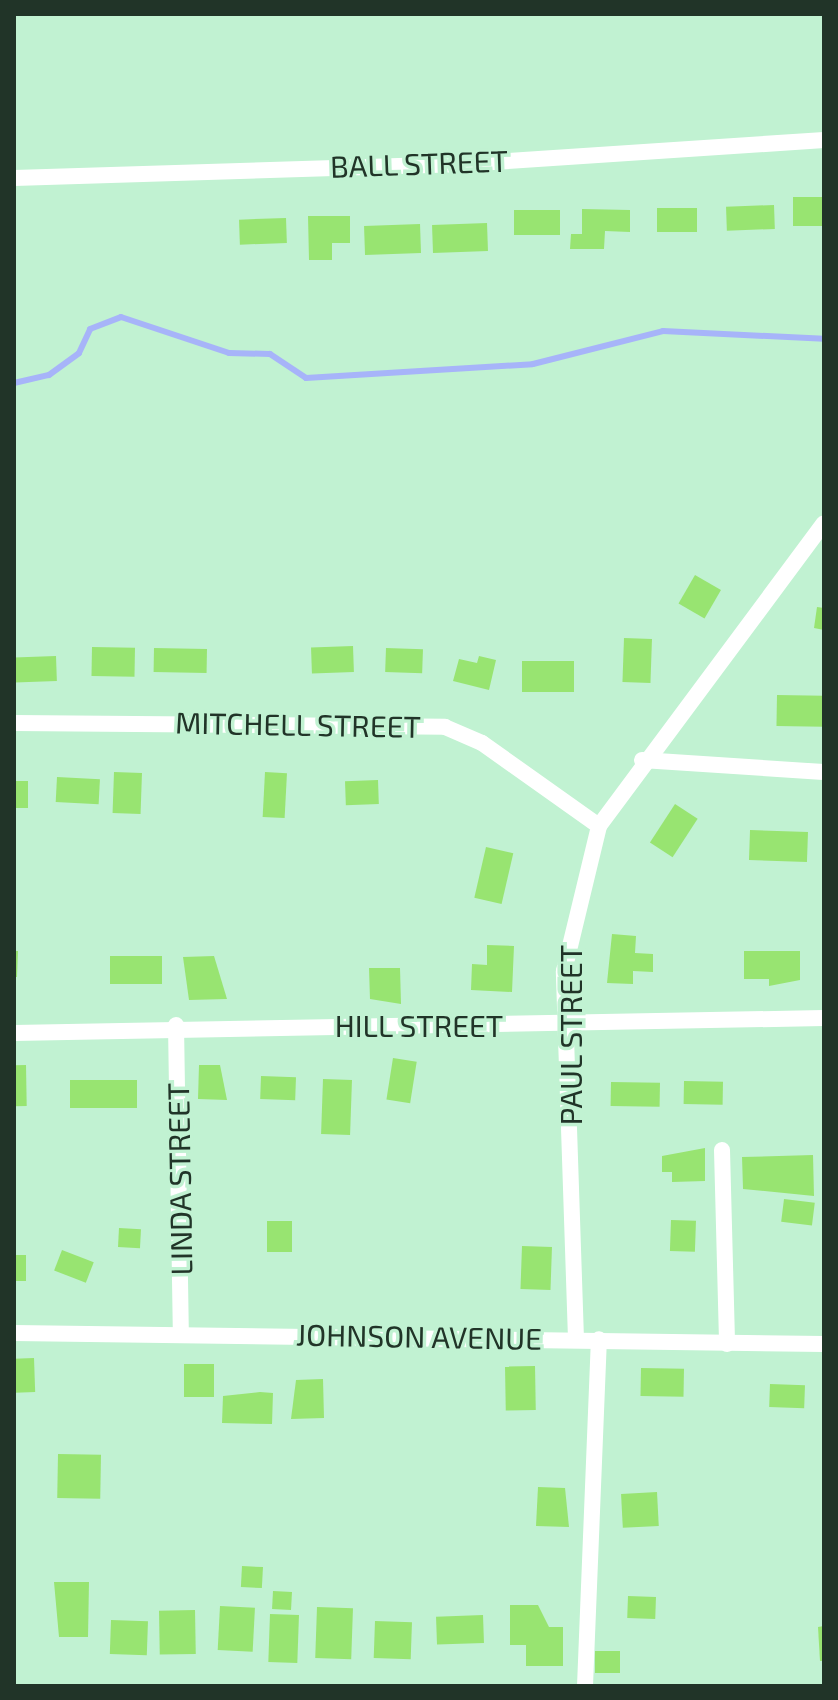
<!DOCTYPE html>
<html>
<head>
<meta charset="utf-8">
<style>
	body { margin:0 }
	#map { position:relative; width:838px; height:1700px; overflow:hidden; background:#c1f2d2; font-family:"Exo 2",sans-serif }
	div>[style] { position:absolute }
	.stream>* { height:6px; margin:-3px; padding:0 3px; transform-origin:3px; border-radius:3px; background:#a7b4f9 }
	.building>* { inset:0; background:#98e471; transform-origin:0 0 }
	.minor>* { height:16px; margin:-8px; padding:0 8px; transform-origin:8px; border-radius:8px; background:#fff }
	span { translate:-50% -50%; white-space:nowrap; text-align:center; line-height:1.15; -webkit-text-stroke:7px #c1f2d2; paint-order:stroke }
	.street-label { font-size:30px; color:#213428 }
	.frame { position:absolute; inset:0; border:16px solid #213428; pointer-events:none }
</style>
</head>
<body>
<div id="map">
	<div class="stream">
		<i style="left:14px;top:383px;width:36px;rotate:-13deg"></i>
		<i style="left:49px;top:375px;width:37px;rotate:-36deg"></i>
		<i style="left:79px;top:353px;width:26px;rotate:-65deg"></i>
		<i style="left:90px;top:329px;width:33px;rotate:-21deg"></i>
		<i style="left:121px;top:317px;width:114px;rotate:18.4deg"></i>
		<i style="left:229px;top:353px;width:41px;rotate:1.4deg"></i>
		<i style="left:270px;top:354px;width:43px;rotate:33.7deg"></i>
		<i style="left:306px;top:378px;width:227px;rotate:-3.5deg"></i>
		<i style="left:533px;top:364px;width:134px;rotate:-14.2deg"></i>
		<i style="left:663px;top:331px;width:161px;rotate:2.8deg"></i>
	</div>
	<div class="building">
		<i style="left:824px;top:197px;width:29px;height:31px;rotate:90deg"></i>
		<i style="left:774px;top:205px;width:24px;height:48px;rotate:88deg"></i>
		<i style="left:657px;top:208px;width:40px;height:24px"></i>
		<i style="clip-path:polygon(582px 209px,630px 210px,630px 232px,605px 231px,604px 249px,570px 249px,571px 234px,582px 234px)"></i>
		<i style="left:560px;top:210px;width:25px;height:46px;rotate:90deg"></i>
		<i style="clip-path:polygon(308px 216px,350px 216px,350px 243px,332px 243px,332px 260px,309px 260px)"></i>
		<i style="left:286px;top:218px;width:25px;height:47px;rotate:88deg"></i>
		<i style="left:487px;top:223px;width:28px;height:55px;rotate:88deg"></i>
		<i style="left:420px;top:224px;width:29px;height:56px;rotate:88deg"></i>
		<i style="left:695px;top:575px;width:30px;height:33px;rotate:30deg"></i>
		<i style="clip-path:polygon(817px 607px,824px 608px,824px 630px,814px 628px)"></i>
		<i style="left:624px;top:638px;width:28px;height:44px;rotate:2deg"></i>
		<i style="left:353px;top:646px;width:26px;height:42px;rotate:88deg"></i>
		<i style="left:92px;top:647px;width:43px;height:29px;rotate:1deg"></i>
		<i style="left:154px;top:648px;width:53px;height:24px;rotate:1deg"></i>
		<i style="left:386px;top:648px;width:37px;height:24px;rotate:2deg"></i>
		<i style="left:56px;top:656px;width:25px;height:42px;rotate:88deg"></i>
		<i style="clip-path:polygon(479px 656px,496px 660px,489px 690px,453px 681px,459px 659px,477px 663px)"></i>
		<i style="left:574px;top:661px;width:31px;height:52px;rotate:90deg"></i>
		<i style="left:777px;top:695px;width:47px;height:31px;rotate:1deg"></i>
		<i style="left:114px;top:772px;width:28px;height:41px;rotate:2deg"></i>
		<i style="left:265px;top:772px;width:22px;height:45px;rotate:3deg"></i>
		<i style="left:57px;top:777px;width:43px;height:25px;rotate:3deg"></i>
		<i style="left:378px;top:780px;width:24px;height:33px;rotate:88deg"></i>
		<i style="left:14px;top:781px;width:14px;height:27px"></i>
		<i style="left:675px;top:804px;width:27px;height:46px;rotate:33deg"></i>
		<i style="left:808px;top:832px;width:30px;height:58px;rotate:92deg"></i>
		<i style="left:486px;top:847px;width:28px;height:52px;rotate:13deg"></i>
		<i style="clip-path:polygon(612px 934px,636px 936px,635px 953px,653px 954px,653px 972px,633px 971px,633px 984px,607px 983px)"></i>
		<i style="clip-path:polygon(487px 945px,514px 946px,512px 992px,471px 990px,472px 964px,487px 965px)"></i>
		<i style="clip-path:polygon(14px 951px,18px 951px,17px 977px,14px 977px)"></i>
		<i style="clip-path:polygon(744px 951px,800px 951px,800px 980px,769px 986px,769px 979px,744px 979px)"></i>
		<i style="left:162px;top:956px;width:28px;height:52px;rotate:90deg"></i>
		<i style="clip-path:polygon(214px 956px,227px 999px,189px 1000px,183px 957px)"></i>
		<i style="clip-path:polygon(369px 968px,400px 968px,401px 1004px,370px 999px)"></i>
		<i style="left:393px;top:1058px;width:24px;height:42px;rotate:9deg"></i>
		<i style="left:26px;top:1065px;width:41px;height:12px;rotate:89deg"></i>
		<i style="clip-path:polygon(199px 1065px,220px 1065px,227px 1100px,198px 1099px)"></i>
		<i style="left:261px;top:1076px;width:35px;height:23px;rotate:2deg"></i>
		<i style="left:323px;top:1079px;width:29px;height:55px;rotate:2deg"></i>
		<i style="left:137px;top:1080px;width:28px;height:67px;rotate:90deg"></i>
		<i style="left:684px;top:1081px;width:39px;height:23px;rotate:1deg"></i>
		<i style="left:611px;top:1082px;width:49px;height:24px;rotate:1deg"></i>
		<i style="clip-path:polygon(705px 1148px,705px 1181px,672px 1182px,672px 1172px,662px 1172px,662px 1156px)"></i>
		<i style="clip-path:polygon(813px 1155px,814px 1196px,743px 1189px,742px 1157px)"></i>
		<i style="left:784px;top:1199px;width:31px;height:23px;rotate:7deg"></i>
		<i style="left:671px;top:1220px;width:25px;height:31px;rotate:2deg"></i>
		<i style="left:292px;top:1221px;width:31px;height:25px;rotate:90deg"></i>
		<i style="left:119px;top:1228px;width:22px;height:19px;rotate:3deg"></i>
		<i style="left:522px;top:1246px;width:30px;height:43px;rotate:2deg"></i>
		<i style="left:62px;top:1250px;width:34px;height:22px;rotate:21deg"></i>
		<i style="left:14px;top:1255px;width:12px;height:26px"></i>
		<i style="left:34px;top:1358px;width:34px;height:20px;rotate:88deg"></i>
		<i style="left:184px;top:1364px;width:30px;height:33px"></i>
		<i style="left:535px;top:1366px;width:44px;height:30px;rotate:89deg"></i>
		<i style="left:641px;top:1368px;width:43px;height:28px;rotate:1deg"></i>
		<i style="clip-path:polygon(323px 1379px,324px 1418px,291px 1419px,296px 1380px)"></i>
		<i style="left:770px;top:1384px;width:35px;height:23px;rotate:2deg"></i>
		<i style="clip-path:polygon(260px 1392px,273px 1393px,272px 1424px,222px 1423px,223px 1396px)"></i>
		<i style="left:58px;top:1454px;width:43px;height:44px;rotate:1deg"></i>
		<i style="clip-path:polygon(538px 1487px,565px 1488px,569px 1527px,536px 1526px)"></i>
		<i style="left:657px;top:1492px;width:34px;height:36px;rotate:87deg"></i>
		<i style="left:242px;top:1566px;width:21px;height:21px;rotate:3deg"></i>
		<i style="clip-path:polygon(54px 1582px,89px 1582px,88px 1637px,59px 1637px)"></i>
		<i style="left:273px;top:1591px;width:19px;height:18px;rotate:3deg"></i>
		<i style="left:628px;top:1596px;width:28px;height:22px;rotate:2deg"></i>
		<i style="clip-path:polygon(510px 1605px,538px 1605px,549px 1627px,563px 1627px,563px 1666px,526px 1666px,526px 1645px,510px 1645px)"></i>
		<i style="left:220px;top:1606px;width:35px;height:44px;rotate:3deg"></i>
		<i style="left:317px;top:1607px;width:36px;height:51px;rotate:2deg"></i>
		<i style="left:195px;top:1610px;width:44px;height:36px;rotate:89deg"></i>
		<i style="left:270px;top:1614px;width:29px;height:48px;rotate:2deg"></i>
		<i style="left:483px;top:1615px;width:28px;height:47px;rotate:88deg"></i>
		<i style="left:111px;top:1620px;width:37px;height:34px;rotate:2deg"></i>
		<i style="left:375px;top:1621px;width:37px;height:37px;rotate:2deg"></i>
		<i style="clip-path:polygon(824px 1626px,824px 1661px,820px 1661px,818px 1627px)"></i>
		<i style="left:620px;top:1651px;width:22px;height:25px;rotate:90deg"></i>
	</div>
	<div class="minor">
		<i style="left:14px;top:178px;width:449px;rotate:-1.8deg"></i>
		<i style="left:463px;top:164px;width:362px;rotate:-3.8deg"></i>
		<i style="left:14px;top:723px;width:431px;rotate:0.5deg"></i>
		<i style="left:445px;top:727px;width:40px;rotate:23.4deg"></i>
		<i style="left:482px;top:743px;width:143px;rotate:35.4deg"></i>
		<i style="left:642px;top:760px;width:182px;rotate:3.8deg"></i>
		<i style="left:176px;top:1025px;width:308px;rotate:89.1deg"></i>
		<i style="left:14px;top:1033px;width:810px;rotate:-1.06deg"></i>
		<i style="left:722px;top:1150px;width:194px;rotate:88.5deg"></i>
		<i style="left:14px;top:1333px;width:810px;rotate:0.78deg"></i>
		<i style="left:576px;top:1339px;width:368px;rotate:-91.9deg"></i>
		<i style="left:564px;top:971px;width:149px;rotate:-76.4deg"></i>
		<i style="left:599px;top:826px;width:377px;rotate:-53.4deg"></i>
		<i style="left:585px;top:1686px;width:347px;rotate:-87.7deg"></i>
	</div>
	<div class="street-label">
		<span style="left:419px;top:163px;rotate:-2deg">BALL STREET</span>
		<span style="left:298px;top:724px;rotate:1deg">MITCHELL STREET</span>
		<span style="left:419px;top:1025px">HILL STREET</span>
		<span style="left:570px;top:1035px;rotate:-90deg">PAUL STREET</span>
		<span style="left:179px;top:1179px;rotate:-91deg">LINDA STREET</span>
		<span style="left:419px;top:1336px;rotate:1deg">JOHNSON AVENUE</span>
	</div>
	<div class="frame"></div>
</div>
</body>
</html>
